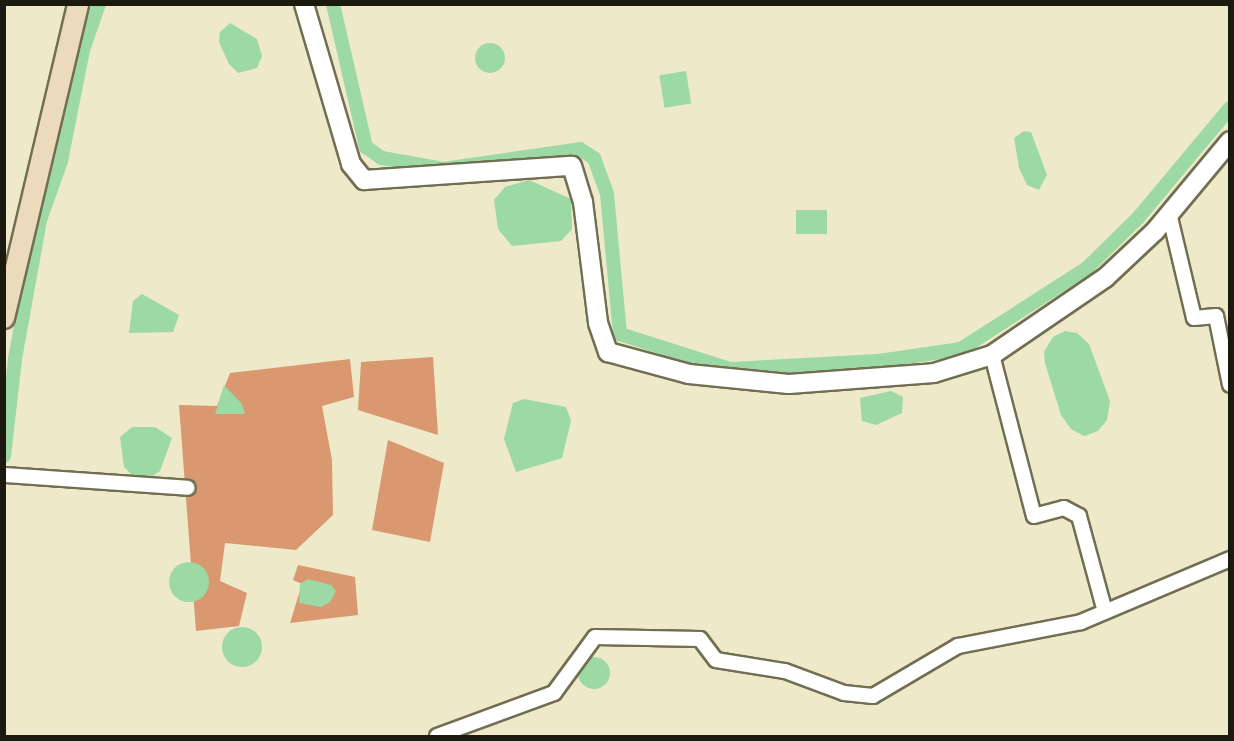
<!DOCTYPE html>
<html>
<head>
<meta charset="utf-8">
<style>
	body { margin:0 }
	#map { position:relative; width:1234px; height:741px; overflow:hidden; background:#ede9c9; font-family:"Source Sans 3",sans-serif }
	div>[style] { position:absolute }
	.forest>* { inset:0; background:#d99870 }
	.water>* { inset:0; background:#9cd9a5; transform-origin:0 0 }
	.round { border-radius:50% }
	.canal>* { height:14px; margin:-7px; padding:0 7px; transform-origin:7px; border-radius:7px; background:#9cd9a5 }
	.roads { filter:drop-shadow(2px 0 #726e52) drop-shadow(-2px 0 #726e52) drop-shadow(0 2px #726e52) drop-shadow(0 -2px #726e52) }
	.minor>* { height:14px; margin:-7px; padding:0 7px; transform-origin:7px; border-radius:7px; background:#fff }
	.tertiary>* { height:18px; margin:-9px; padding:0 9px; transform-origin:9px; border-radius:9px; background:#fff }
	.secondary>* { height:20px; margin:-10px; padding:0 10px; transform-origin:10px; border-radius:10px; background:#ebdabb }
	span { translate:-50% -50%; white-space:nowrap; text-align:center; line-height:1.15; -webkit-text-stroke:4.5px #ede9c9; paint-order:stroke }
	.frame { position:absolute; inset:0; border:6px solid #1c1a0f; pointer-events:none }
</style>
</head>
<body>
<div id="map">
	<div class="forest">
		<i style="clip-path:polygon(433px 357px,438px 435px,358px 410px,361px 362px)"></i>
		<i style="clip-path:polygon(350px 359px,354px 397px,322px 406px,332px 460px,333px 515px,296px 550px,225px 543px,220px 581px,247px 593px,239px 626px,196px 631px,179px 405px,217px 406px,230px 373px)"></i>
		<i style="clip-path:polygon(388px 440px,444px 463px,430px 542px,372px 530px)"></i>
		<i style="clip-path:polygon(298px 565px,355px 577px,358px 615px,290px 623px,302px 584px,293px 580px)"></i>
	</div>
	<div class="water">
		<i style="clip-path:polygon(230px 23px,257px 39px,262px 56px,257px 68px,238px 73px,229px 64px,219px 42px,220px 32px)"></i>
		<i class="round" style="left:475px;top:43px;width:30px;height:30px"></i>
		<i style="left:686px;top:71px;width:33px;height:27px;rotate:81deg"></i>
		<i style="clip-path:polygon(1024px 131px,1031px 132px,1047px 175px,1039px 190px,1027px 185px,1019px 168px,1014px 138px)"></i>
		<i style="clip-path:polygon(529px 180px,571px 199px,572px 229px,561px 241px,512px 246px,498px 229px,494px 200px,505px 187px)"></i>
		<i style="left:827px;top:210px;width:24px;height:31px;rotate:90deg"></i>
		<i style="clip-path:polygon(142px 294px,179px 315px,173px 332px,129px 333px,133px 301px)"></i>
		<i style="clip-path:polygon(1065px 331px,1077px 333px,1089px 344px,1110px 401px,1107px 420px,1098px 431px,1084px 436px,1071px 429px,1061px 415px,1045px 363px,1044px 352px,1053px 337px)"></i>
		<i style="clip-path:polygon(224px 385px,242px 404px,245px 414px,215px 414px)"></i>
		<i style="clip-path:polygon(891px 391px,903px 397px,902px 413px,876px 425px,862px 421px,860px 398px)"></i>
		<i style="clip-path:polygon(524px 399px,566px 407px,571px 421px,562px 458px,516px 472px,504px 439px,513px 403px)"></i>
		<i style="clip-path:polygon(132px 427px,155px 427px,172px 438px,160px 471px,151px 477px,132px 475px,124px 467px,120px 437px)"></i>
		<i class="round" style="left:169px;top:562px;width:40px;height:40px"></i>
		<i style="clip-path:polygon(308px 579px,331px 585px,336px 591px,330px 602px,321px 607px,299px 603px,300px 584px)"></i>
		<i class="round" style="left:222px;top:627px;width:40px;height:40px"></i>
		<i class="round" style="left:578px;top:657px;width:32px;height:32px"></i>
	</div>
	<div class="canal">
		<i style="left:333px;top:4px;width:147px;rotate:77deg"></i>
		<i style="left:366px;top:147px;width:19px;rotate:35deg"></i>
		<i style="left:382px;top:158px;width:62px;rotate:10.2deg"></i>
		<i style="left:443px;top:169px;width:138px;rotate:-8.3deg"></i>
		<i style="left:580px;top:149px;width:17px;rotate:33deg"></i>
		<i style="left:594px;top:158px;width:38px;rotate:70deg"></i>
		<i style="left:607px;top:194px;width:141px;rotate:84.7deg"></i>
		<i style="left:620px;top:334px;width:115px;rotate:17.7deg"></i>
		<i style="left:730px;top:369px;width:149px;rotate:-3.1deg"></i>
		<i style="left:879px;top:361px;width:83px;rotate:-8.3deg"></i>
		<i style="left:961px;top:349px;width:150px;rotate:-32.7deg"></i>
		<i style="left:1087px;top:268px;width:71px;rotate:-44.4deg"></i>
		<i style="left:1138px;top:218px;width:143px;rotate:-50.1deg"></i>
		<i style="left:4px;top:456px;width:98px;rotate:-83.5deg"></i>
		<i style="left:15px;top:359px;width:141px;rotate:-79.8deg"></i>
		<i style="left:40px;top:220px;width:63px;rotate:-70.4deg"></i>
		<i style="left:61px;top:161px;width:113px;rotate:-78.8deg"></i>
		<i style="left:83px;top:50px;width:49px;rotate:-70.8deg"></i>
	</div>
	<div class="roads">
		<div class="minor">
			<i style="left:1169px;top:213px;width:108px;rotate:76.6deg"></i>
			<i style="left:1194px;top:318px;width:22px;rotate:-5deg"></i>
			<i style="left:1216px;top:316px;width:70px;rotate:78.5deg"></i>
			<i style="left:992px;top:355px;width:166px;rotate:75.4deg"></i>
			<i style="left:1034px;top:516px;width:31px;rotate:-15deg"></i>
			<i style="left:1064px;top:508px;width:17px;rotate:28deg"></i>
			<i style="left:1079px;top:516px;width:99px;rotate:74.8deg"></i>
			<i style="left:4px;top:475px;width:184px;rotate:4deg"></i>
			<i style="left:437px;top:736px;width:125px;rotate:-20.2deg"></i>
			<i style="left:554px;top:693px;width:69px;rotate:-53.8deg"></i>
			<i style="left:595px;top:637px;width:105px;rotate:1.1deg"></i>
			<i style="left:700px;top:639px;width:26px;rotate:53deg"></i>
			<i style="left:716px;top:660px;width:70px;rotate:9.1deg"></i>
			<i style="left:785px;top:671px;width:63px;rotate:20.4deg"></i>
			<i style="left:844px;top:693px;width:29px;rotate:6deg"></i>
			<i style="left:873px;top:696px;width:99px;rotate:-30.5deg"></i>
			<i style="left:958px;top:646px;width:125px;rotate:-11deg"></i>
			<i style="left:1081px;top:622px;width:162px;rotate:-22.9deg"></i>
		</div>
		<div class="tertiary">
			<i style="left:304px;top:4px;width:167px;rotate:73.6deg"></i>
			<i style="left:351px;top:164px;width:21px;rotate:51deg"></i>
			<i style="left:364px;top:180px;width:208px;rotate:-3.9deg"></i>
			<i style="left:572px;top:166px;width:38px;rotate:73deg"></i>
			<i style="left:583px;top:202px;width:122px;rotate:82.9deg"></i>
			<i style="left:598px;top:323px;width:31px;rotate:71deg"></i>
			<i style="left:608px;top:352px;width:84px;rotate:15.2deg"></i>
			<i style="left:689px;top:374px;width:100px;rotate:5.7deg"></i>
			<i style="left:789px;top:384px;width:145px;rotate:-4.3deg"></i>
			<i style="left:934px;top:373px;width:61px;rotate:-17.2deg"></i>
			<i style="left:992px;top:355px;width:137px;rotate:-34.3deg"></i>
			<i style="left:1105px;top:278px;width:69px;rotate:-43.2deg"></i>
			<i style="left:1155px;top:231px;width:117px;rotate:-50.2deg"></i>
		</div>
		<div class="secondary">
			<i style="left:4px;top:318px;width:323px;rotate:-76.7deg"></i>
		</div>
	</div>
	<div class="frame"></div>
</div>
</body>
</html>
